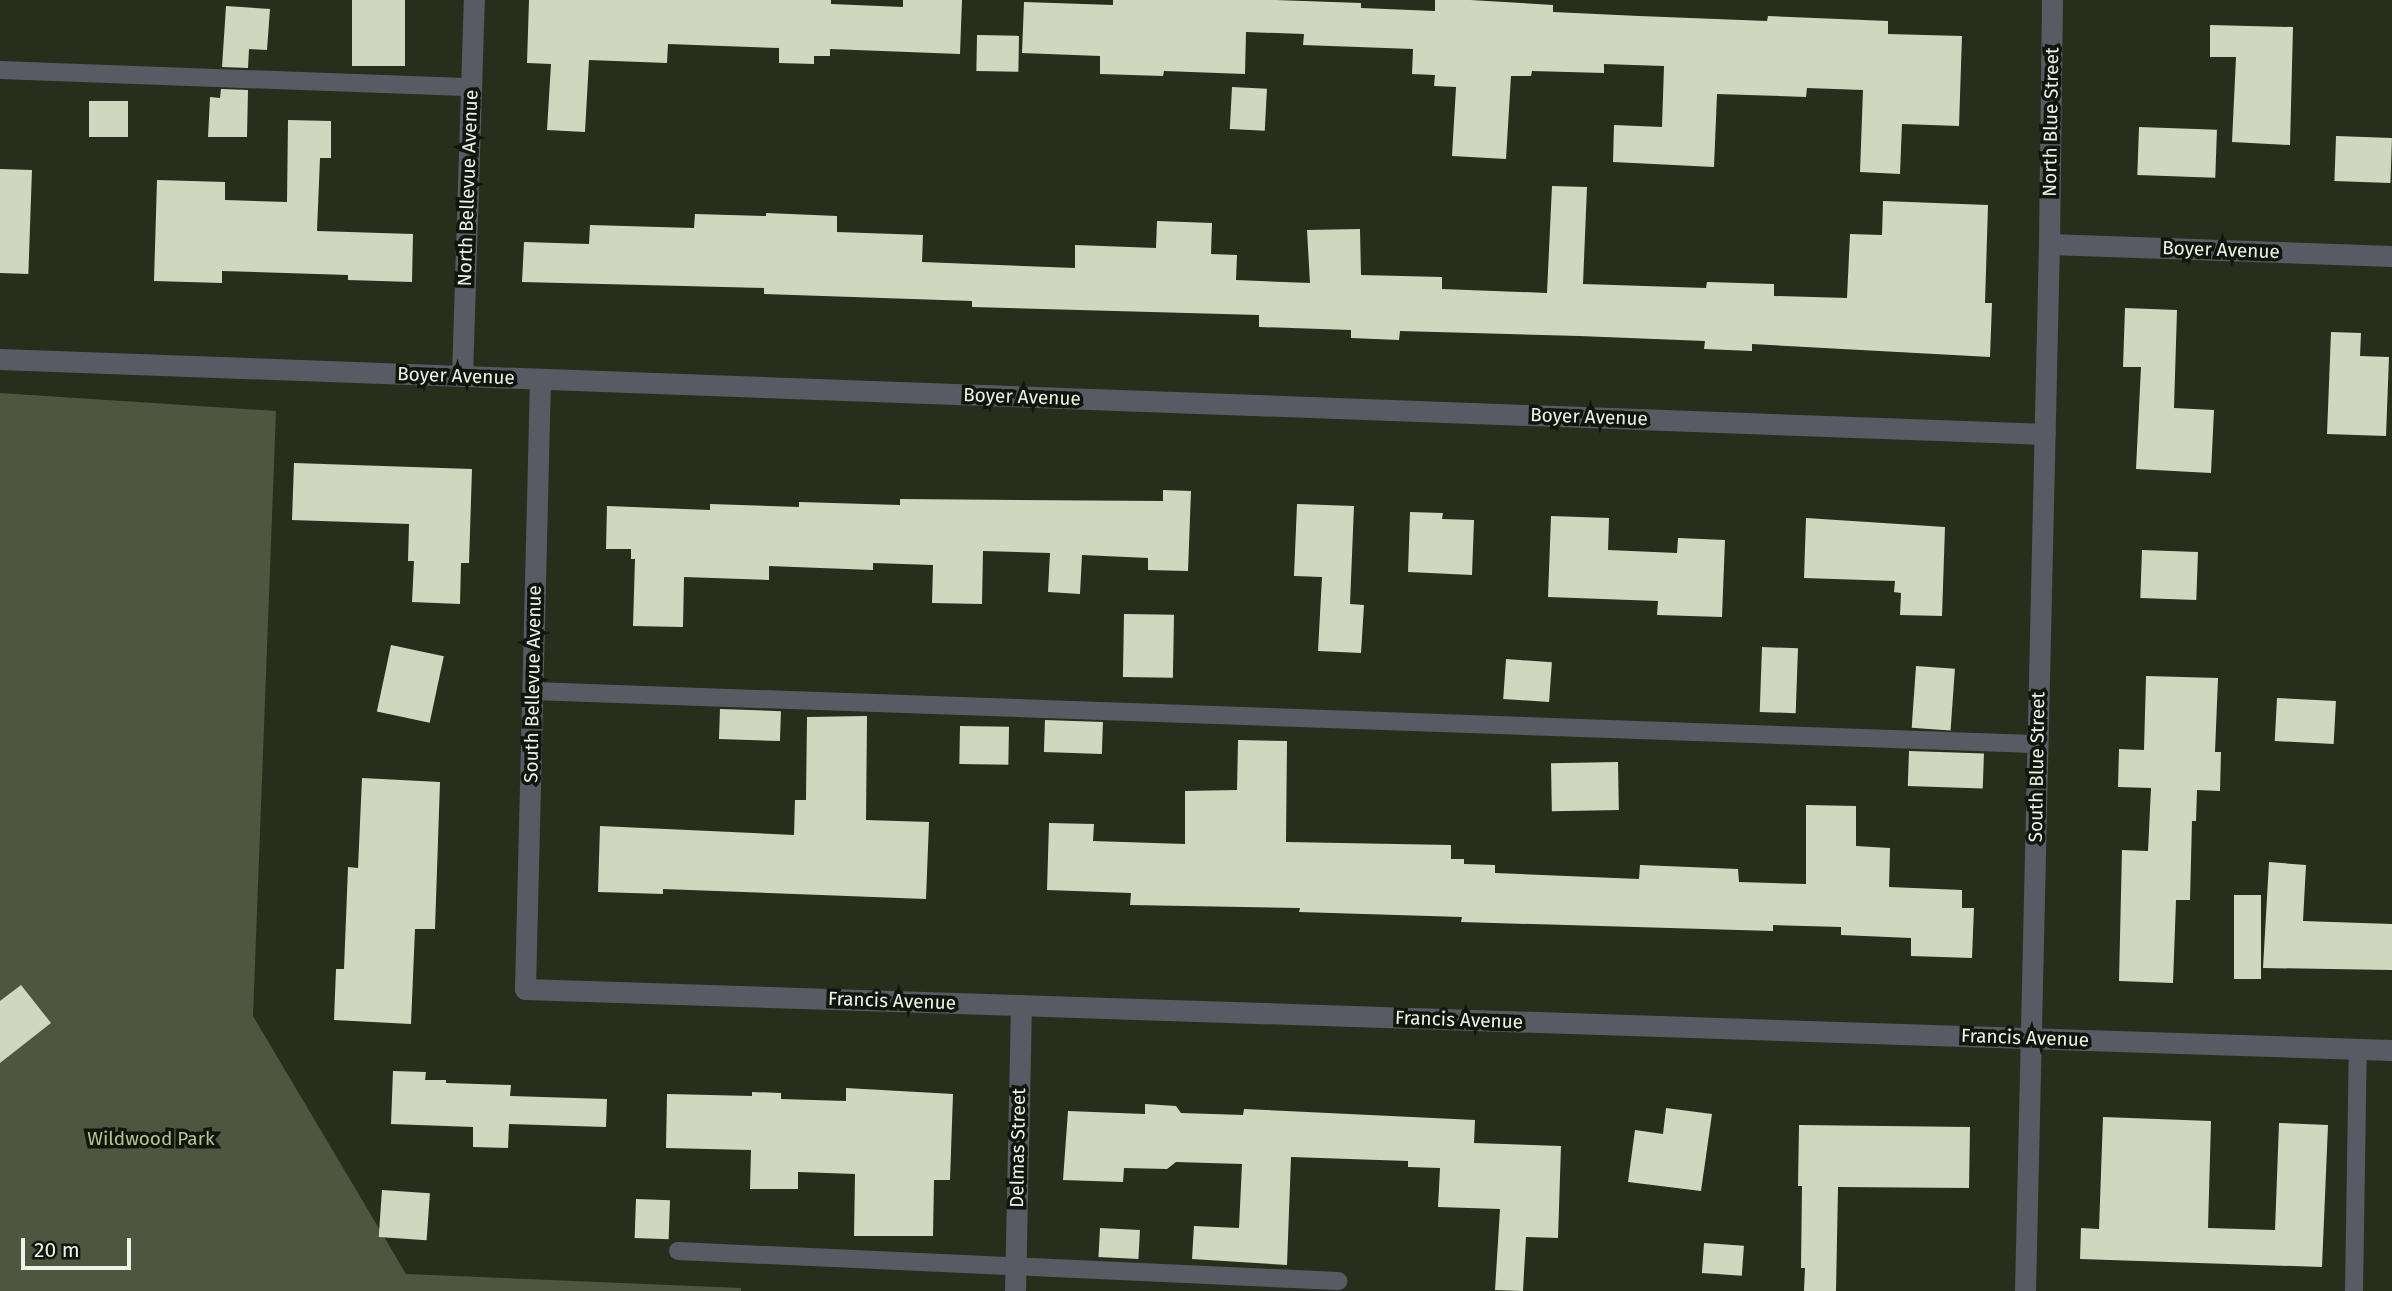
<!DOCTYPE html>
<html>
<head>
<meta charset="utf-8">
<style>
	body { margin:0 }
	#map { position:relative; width:2392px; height:1291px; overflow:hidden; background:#282e1b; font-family:"Fira Sans",sans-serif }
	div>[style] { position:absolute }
	.green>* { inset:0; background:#4e5640 }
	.building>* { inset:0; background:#cfd8bf; transform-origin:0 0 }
	.service>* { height:18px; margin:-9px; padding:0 9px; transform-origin:9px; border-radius:9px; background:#5a5a64 }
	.minor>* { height:21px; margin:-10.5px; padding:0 10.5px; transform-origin:10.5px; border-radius:10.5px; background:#5a5a64 }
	span { translate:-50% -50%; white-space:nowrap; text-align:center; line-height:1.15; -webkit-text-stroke:7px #12150c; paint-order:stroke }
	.street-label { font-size:19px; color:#eff3e7 }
	.park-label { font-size:19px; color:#b4c791 }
	.scale { position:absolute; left:21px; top:1238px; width:110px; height:32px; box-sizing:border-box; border:4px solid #eff3e7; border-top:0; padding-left:9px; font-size:21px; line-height:24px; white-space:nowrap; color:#eff3e7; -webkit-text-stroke:5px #12150c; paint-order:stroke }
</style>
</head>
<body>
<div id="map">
	<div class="green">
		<i style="clip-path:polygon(0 393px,276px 411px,253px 1016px,406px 1274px,741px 1288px,741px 1291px,0 1291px)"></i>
	</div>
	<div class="building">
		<i style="left:352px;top:0;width:53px;height:66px"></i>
		<i style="clip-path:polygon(529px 0,831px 0,831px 4px,903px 7px,903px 0,962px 0,960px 54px,830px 49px,830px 56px,814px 56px,814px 64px,779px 63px,779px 48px,668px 44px,667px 63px,589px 60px,585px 132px,547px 130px,551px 64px,527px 63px)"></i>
		<i style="clip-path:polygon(1113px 0,1275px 0,1361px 3px,1361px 8px,1435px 11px,1435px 0,1470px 0,1553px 5px,1553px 12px,1639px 16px,1767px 21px,1768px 16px,1888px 21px,1888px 34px,1962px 36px,1959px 126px,1902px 124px,1900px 174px,1860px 172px,1863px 90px,1807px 88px,1806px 97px,1717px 94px,1714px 167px,1613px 162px,1614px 125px,1662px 127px,1664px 66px,1604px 64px,1604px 73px,1532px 71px,1531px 76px,1511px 76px,1506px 159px,1452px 156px,1456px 87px,1434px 86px,1435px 75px,1412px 74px,1413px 49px,1303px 45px,1304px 34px,1246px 32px,1245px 74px,1164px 71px,1163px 76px,1100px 74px,1100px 56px,1022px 53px,1024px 2px,1113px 5px)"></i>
		<i style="clip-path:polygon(226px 6px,270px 9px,267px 50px,249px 49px,248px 68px,222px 67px)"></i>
		<i style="clip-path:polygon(2210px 25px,2293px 27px,2290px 145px,2232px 142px,2236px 57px,2210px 57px)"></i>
		<i style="left:977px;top:35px;width:42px;height:36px;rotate:1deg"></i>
		<i style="left:1232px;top:87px;width:35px;height:42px;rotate:3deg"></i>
		<i style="clip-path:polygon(221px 89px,248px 90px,247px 137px,208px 137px,210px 97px,220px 98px)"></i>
		<i style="left:89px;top:101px;width:39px;height:36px"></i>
		<i style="clip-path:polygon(288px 120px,331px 121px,331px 158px,320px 158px,317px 231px,413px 234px,412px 282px,348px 280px,348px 275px,222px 271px,222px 283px,154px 281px,157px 180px,225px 182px,225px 200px,287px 202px)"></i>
		<i style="left:2139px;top:127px;width:78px;height:48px;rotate:2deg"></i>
		<i style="left:2336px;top:136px;width:56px;height:45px;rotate:2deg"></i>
		<i style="left:0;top:169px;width:32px;height:104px;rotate:2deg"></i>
		<i style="clip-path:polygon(1552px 186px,1587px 187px,1583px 284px,1706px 288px,1707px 282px,1774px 284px,1774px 296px,1847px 298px,1850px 234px,1882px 235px,1883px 201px,1988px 205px,1985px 303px,1992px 303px,1990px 357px,1752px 344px,1752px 351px,1704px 349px,1705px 341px,1579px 336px,1400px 331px,1399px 340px,1351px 338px,1351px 330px,1259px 327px,1259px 315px,972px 307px,972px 301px,764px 294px,764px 288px,522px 282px,524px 242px,589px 244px,590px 225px,694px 228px,695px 214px,766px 216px,766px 213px,837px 216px,837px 232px,923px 235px,922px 262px,1075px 268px,1075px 245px,1156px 248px,1157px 221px,1212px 223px,1211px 254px,1237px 255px,1236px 280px,1310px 283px,1307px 230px,1360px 229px,1361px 275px,1442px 277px,1442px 289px,1547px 293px)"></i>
		<i style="clip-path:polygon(2125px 308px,2177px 310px,2174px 408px,2214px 410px,2211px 473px,2136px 469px,2141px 367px,2123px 367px)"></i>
		<i style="clip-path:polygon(2331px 332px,2361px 333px,2360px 356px,2389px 357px,2386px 436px,2327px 434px)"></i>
		<i style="clip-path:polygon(294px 463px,472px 469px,469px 563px,461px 563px,460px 604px,412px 602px,414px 561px,408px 561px,409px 524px,292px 520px)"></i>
		<i style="clip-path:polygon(1163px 490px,1191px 491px,1188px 571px,1148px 570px,1148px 558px,1082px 555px,1080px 594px,1048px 592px,1050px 553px,983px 551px,982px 604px,932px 603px,933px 565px,873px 563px,873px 570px,769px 566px,769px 580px,684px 577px,683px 627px,633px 626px,635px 559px,631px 559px,631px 549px,606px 549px,607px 506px,710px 510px,710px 504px,799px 507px,799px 502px,900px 505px,900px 499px,1163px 501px)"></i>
		<i style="clip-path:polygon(1297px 504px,1354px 506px,1350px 604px,1364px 605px,1361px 653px,1318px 651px,1322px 577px,1294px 576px)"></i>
		<i style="clip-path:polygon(1410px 512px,1443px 513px,1442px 519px,1474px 520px,1472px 575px,1408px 572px)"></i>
		<i style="clip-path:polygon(1551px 516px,1609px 518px,1608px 550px,1677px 553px,1678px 538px,1725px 540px,1722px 617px,1657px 615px,1658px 601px,1548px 597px)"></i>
		<i style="clip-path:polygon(1806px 518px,1945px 527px,1942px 616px,1900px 615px,1901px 593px,1894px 592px,1895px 581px,1804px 578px)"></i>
		<i style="left:2142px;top:550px;width:56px;height:48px;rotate:2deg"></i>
		<i style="left:1124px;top:614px;width:50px;height:63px;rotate:1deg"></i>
		<i style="left:391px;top:645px;width:54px;height:68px;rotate:12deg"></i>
		<i style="left:1762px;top:647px;width:36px;height:65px;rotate:2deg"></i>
		<i style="left:1506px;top:659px;width:46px;height:40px;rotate:4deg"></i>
		<i style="left:1916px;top:666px;width:39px;height:62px;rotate:4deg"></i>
		<i style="clip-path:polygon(2146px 676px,2218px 678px,2215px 752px,2221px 752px,2220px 791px,2197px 790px,2196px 821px,2192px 821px,2190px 900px,2176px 900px,2173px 983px,2119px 981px,2122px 850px,2148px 851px,2151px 788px,2118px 787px,2119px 749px,2144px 750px)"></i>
		<i style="left:2277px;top:698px;width:59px;height:43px;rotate:3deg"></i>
		<i style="left:720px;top:709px;width:61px;height:30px;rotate:2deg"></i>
		<i style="clip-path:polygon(867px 716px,866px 820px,929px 822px,926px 899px,663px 889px,663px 894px,598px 892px,600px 826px,794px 835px,795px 800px,806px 800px,807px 717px)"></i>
		<i style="left:1045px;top:720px;width:58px;height:32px;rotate:2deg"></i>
		<i style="left:960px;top:726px;width:49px;height:38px;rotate:1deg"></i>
		<i style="clip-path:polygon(1238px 740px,1287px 741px,1286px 842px,1451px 845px,1451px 859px,1464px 859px,1464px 864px,1495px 865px,1495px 873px,1639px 879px,1640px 865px,1738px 869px,1739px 882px,1806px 884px,1806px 805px,1856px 806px,1856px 846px,1890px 848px,1889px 887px,1962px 890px,1962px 908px,1974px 908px,1972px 958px,1911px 956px,1911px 938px,1841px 935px,1841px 927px,1773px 925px,1773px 931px,1461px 922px,1462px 917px,1299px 912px,1300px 908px,1130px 905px,1131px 893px,1047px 890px,1049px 823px,1094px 824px,1093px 841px,1185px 844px,1185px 791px,1237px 790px)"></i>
		<i style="left:1909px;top:751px;width:75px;height:35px;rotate:2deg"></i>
		<i style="left:1618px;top:762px;width:48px;height:67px;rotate:89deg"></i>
		<i style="clip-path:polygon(362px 778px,440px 782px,435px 929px,415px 929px,411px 1024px,334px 1020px,336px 969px,344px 969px,348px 867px,358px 868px)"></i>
		<i style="clip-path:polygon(2269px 862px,2306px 865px,2303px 921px,2392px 924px,2392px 970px,2263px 968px)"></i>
		<i style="left:2234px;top:895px;width:27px;height:84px"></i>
		<i style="clip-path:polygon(21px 985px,51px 1023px,0 1063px,0 1001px)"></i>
		<i style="clip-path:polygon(393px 1071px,426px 1072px,425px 1080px,446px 1080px,446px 1083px,511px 1085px,510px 1096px,607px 1099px,606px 1127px,509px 1124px,508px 1148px,473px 1147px,473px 1127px,391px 1124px)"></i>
		<i style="clip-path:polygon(846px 1088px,953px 1094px,950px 1180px,934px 1180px,933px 1236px,854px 1236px,855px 1174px,798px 1172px,798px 1189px,750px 1189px,751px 1150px,666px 1148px,667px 1094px,752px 1096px,752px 1092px,781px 1093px,781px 1099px,846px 1101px)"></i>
		<i style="clip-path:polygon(1145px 1104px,1176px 1106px,1181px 1113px,1243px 1115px,1244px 1109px,1475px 1120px,1474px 1143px,1561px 1146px,1558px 1238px,1526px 1237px,1523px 1291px,1495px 1290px,1500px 1209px,1438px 1207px,1440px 1168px,1408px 1167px,1408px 1161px,1291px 1157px,1287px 1265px,1192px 1259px,1194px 1226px,1239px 1228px,1242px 1164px,1176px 1162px,1167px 1169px,1124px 1168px,1123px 1182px,1063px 1180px,1068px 1111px,1145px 1114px)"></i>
		<i style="clip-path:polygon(1666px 1108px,1712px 1114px,1701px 1191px,1628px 1182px,1635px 1130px,1663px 1134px)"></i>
		<i style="clip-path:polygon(2103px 1117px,2211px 1121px,2208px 1228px,2275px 1230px,2279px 1123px,2328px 1125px,2322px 1267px,2080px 1259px,2081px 1228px,2099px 1229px)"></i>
		<i style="clip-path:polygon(1799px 1125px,1970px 1127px,1969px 1188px,1838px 1187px,1836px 1291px,1804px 1291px,1805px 1268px,1801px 1268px,1802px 1186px,1798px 1186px)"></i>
		<i style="left:382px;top:1190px;width:48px;height:47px;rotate:4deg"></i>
		<i style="left:636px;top:1199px;width:34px;height:39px;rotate:2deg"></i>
		<i style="left:1100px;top:1228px;width:40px;height:29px;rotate:3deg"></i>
		<i style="left:1704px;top:1243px;width:40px;height:30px;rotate:4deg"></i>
	</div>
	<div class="service">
		<i style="left:0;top:70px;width:472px;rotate:2.1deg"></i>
		<i style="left:533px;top:691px;width:1506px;rotate:2.02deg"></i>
		<i style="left:678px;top:1251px;width:661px;rotate:2.6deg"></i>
		<i style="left:2354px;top:1291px;width:243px;rotate:-89.1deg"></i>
	</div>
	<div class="minor">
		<i style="left:2049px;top:244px;width:343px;rotate:2deg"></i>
		<i style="left:0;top:359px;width:2046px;rotate:2.1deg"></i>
		<i style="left:462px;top:376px;width:376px;rotate:-88.2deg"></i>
		<i style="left:540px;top:379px;width:610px;rotate:91.41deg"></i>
		<i style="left:525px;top:989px;width:1868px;rotate:1.87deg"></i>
		<i style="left:1015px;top:1291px;width:286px;rotate:-88.8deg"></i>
		<i style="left:2025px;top:1291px;width:1047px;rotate:-88.69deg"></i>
		<i style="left:2049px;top:244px;width:244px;rotate:-89.3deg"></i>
	</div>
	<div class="street-label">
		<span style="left:2051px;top:122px;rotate:-89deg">North Blue Street</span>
		<span style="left:468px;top:188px;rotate:-88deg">North Bellevue Avenue</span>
		<span style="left:2221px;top:250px;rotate:2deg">Boyer Avenue</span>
		<span style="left:456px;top:376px;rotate:2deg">Boyer Avenue</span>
		<span style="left:1022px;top:397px;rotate:2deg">Boyer Avenue</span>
		<span style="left:1589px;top:417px;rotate:2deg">Boyer Avenue</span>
		<span style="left:533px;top:684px;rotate:-89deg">South Bellevue Avenue</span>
		<span style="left:2037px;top:767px;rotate:-89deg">South Blue Street</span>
		<span style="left:892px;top:1001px;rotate:2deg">Francis Avenue</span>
		<span style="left:1459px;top:1020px;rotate:2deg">Francis Avenue</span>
		<span style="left:2025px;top:1038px;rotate:2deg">Francis Avenue</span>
		<span style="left:1018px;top:1148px;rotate:-89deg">Delmas Street</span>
	</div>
	<div class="park-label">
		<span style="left:151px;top:1139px">Wildwood Park</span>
	</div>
	<div class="scale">20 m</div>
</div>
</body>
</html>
